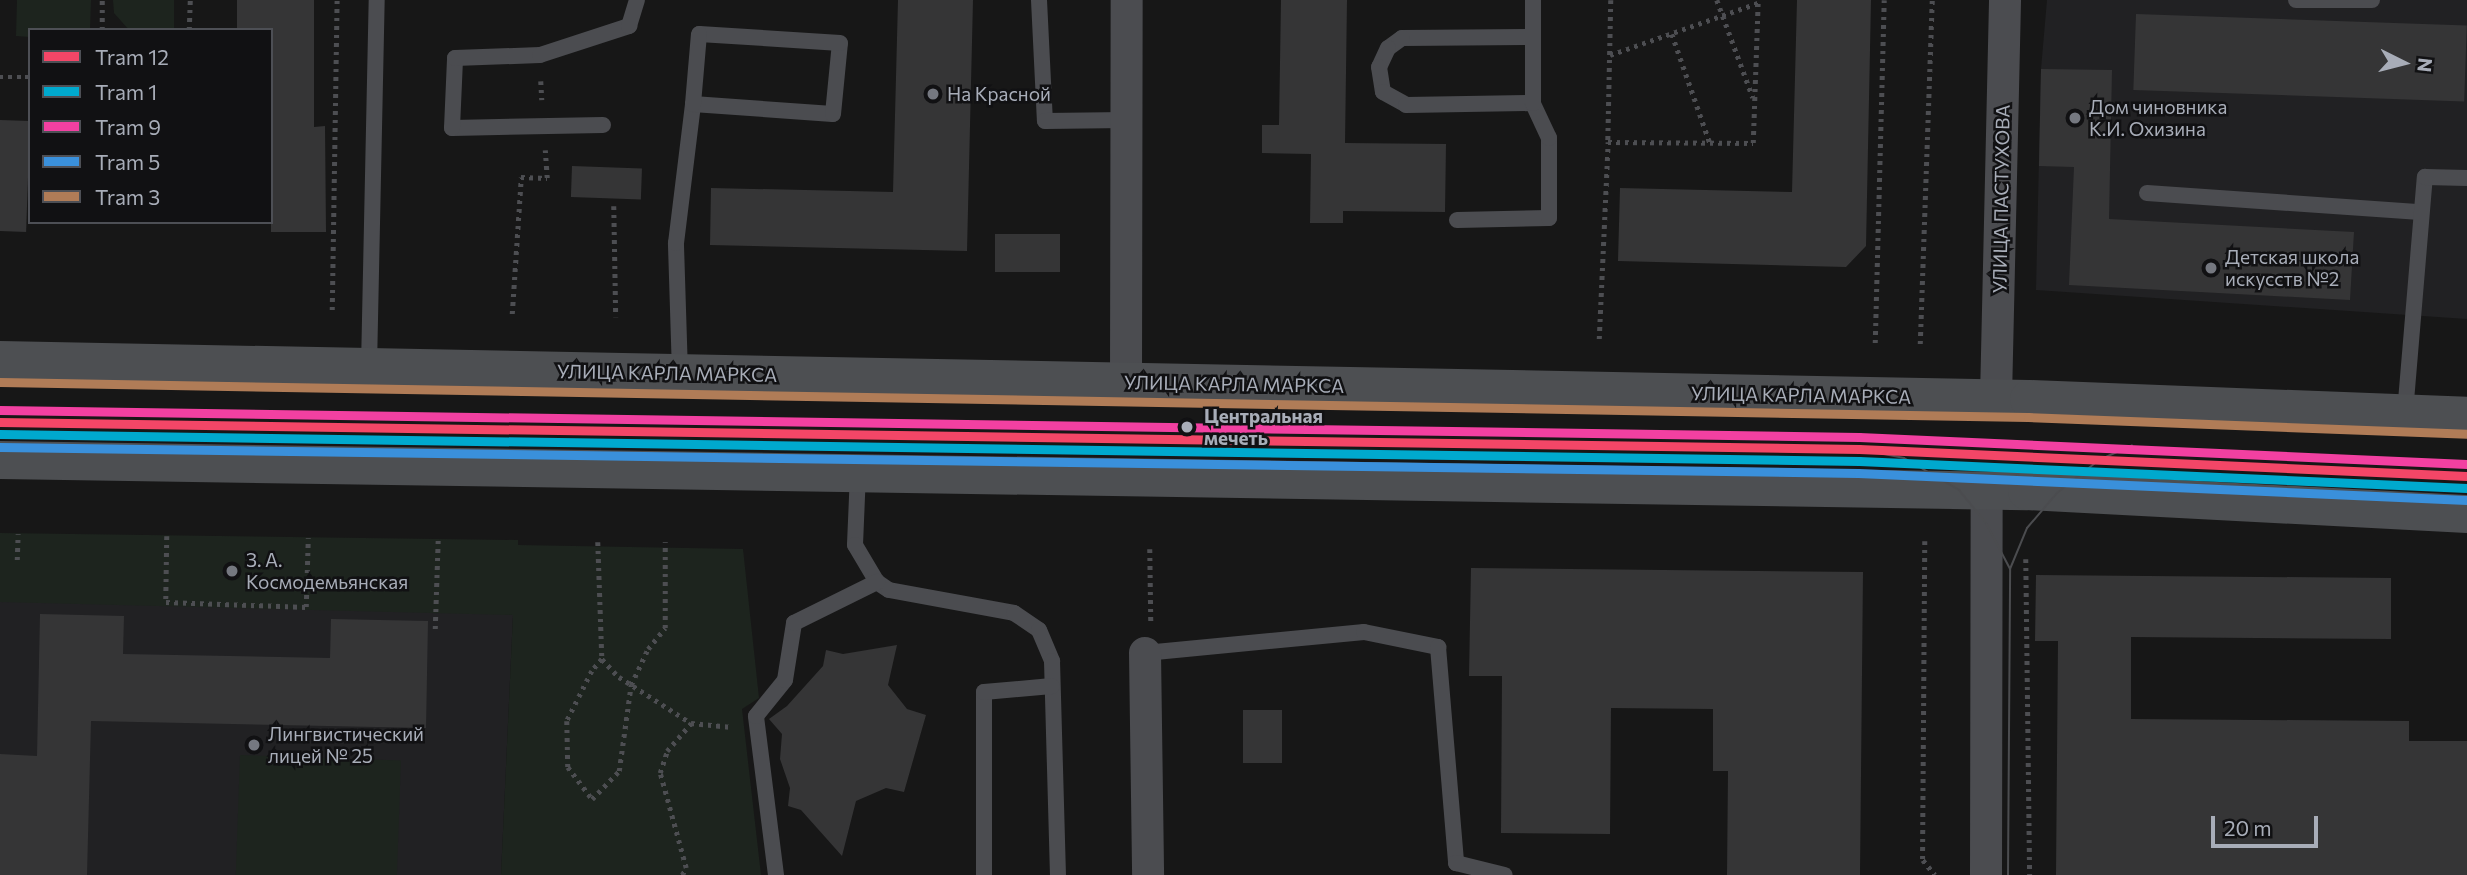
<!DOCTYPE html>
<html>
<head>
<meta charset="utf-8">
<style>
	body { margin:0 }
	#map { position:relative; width:2467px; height:875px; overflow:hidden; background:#171717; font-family:Commissioner,sans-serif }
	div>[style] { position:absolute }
	.built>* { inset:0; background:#212123 }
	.green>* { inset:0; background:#1d241e; transform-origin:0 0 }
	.building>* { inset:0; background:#353536; transform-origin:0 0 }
	.path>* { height:4.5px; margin-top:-2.25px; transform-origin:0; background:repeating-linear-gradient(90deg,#4d4e52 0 3.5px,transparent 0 8.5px) }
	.service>* { height:16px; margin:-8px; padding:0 8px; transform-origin:8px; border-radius:8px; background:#4b4c50 }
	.minor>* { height:32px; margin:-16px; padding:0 16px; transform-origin:16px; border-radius:16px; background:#4b4c50 }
	.primary>* { height:38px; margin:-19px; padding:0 19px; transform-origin:19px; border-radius:19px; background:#4d4f52 }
	.tram>* { height:2px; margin:-1px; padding:0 1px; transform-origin:1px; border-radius:1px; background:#4b4c4f }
	.tram-1>* { height:9px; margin:-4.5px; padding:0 4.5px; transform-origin:4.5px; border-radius:4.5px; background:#f34667 }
	.tram-2>* { height:9px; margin:-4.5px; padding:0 4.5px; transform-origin:4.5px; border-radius:4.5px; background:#00a9ce }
	.tram-3>* { height:9px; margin:-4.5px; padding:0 4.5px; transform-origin:4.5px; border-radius:4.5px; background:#f240a1 }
	.tram-4>* { height:9px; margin:-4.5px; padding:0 4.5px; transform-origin:4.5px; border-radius:4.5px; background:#3a90db }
	.tram-5>* { height:9px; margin:-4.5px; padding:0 4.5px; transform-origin:4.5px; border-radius:4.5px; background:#b07c57 }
	.dots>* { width:19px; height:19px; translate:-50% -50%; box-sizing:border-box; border:4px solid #111113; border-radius:50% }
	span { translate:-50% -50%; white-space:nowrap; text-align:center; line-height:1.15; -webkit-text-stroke:5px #111113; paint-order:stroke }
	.poi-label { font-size:19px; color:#a8adb8 }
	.left { translate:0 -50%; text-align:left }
	.street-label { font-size:19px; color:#a8adb8 }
	.stop-label { font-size:19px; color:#a8adb8; font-weight:700 }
	.legend { position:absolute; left:28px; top:28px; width:245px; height:196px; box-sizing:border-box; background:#111113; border:2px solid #4d4f55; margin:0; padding:9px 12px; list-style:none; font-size:21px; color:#a8adb8 }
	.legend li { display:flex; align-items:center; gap:14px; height:35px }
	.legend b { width:35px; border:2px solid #4d4f55 }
	.north { position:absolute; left:2369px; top:28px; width:70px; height:70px; -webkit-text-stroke:5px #111113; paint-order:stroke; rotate:96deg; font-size:19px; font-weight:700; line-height:28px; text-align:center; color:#a8adb8 }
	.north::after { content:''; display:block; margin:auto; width:24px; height:32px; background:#a8adb8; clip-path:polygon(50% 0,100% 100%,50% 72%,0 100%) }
	.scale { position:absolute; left:2211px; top:816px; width:107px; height:32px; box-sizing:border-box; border:4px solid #a8adb8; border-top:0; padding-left:9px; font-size:21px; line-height:24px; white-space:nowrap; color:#a8adb8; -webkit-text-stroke:5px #111113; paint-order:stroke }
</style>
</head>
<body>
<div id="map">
	<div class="built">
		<i style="clip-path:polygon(2047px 0,2467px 0,2467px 319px,2036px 290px,2041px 69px)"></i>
		<i style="clip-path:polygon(0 559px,513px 615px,501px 875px,0 875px)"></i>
	</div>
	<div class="green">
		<i style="clip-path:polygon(17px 0,91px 0,90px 30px,30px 30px,30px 37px,16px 36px)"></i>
		<i style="clip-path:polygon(113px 0,174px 0,174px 30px,129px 30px,114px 13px)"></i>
		<i style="clip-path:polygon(0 533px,518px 540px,518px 545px,743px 549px,759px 698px,742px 709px,761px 875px,501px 875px,513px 615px,0 602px)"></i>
		<i style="left:240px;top:755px;width:161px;height:120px;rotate:2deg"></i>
	</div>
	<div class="building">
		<i style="clip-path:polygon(237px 0,314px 0,314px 127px,325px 126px,326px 232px,271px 232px,271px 30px,237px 30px)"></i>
		<i style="clip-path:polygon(898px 0,973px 0,967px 251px,710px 245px,711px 188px,893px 192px)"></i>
		<i style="clip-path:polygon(1281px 0,1347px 0,1345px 143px,1446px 144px,1445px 212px,1343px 211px,1343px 223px,1310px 223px,1311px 154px,1262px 153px,1262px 125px,1279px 125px)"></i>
		<i style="clip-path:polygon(1797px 0,1871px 0,1866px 246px,1846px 267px,1618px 261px,1620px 188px,1792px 192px)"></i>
		<i style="left:2136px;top:14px;width:331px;height:76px;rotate:2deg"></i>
		<i style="clip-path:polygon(2041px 69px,2112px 70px,2109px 219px,2354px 232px,2350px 300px,2069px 285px,2074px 167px,2039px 166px)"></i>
		<i style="left:0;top:120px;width:30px;height:111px;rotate:2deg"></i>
		<i style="left:572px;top:166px;width:70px;height:31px;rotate:2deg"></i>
		<i style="left:995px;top:234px;width:65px;height:38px"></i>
		<i style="clip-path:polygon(1471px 568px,1863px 572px,1860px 875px,1727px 875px,1728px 771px,1713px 771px,1713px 709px,1611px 708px,1610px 834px,1501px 833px,1502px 676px,1469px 676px)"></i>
		<i style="clip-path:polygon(2036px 575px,2391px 578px,2391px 639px,2131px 637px,2131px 719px,2409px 721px,2409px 741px,2467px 741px,2467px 875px,2056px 875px,2058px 641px,2035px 641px)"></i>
		<i style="clip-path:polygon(40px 614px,124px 616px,123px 654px,330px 658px,331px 619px,428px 621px,426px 728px,91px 721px,87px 875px,0 875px,0 754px,37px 756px)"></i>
		<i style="clip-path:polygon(897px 645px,888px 685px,907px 709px,926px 715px,904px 792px,886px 788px,856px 801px,842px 856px,801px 810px,788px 806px,790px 788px,780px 759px,782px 734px,769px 719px,787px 706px,823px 666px,826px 650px,843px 654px)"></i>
		<i style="left:1243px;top:710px;width:39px;height:53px"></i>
	</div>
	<div class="path">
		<i style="left:1611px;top:0;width:142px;rotate:91.2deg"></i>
		<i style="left:1608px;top:142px;width:145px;rotate:0.4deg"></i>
		<i style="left:1753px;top:143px;width:143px;rotate:-88deg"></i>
		<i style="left:1717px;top:0;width:104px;rotate:69.8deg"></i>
		<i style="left:102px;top:30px;width:30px;rotate:-90deg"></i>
		<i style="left:189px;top:30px;width:30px;rotate:-88deg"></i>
		<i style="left:1672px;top:34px;width:115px;rotate:70.8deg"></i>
		<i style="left:1610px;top:55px;width:157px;rotate:-19.4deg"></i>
		<i style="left:0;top:77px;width:30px"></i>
		<i style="left:541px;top:81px;width:19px;rotate:87deg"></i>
		<i style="left:614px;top:206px;width:111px;rotate:89deg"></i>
		<i style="left:332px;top:310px;width:310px;rotate:-89.1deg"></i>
		<i style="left:512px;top:314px;width:137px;rotate:-86.2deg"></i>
		<i style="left:521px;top:177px;width:26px;rotate:2deg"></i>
		<i style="left:547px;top:178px;width:28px;rotate:-94deg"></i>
		<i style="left:1599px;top:339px;width:197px;rotate:-87.4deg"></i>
		<i style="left:1875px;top:343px;width:343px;rotate:-88.5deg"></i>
		<i style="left:1920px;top:344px;width:344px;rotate:-88deg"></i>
		<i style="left:167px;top:536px;width:66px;rotate:90.9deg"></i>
		<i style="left:166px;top:602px;width:140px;rotate:2deg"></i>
		<i style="left:306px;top:607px;width:69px;rotate:-88.3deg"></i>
		<i style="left:1925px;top:541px;width:319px;rotate:90.4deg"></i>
		<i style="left:1923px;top:860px;width:19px;rotate:51deg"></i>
		<i style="left:598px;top:542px;width:117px;rotate:88deg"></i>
		<i style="left:602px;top:659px;width:25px;rotate:47deg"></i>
		<i style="left:619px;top:677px;width:85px;rotate:32.6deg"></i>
		<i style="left:691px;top:723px;width:41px;rotate:5.6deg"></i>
		<i style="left:1150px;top:549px;width:72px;rotate:89.2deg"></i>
		<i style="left:2026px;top:559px;width:316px;rotate:89.3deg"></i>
		<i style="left:17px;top:560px;width:26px;rotate:-88deg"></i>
		<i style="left:435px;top:629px;width:90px;rotate:-88.1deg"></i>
		<i style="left:602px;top:659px;width:16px;rotate:130deg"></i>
		<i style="left:592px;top:671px;width:56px;rotate:116.6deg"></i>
		<i style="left:567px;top:721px;width:46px;rotate:88.8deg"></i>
		<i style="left:568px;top:767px;width:40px;rotate:53deg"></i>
		<i style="left:592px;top:799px;width:39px;rotate:-46deg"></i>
		<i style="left:619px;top:771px;width:87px;rotate:-82.1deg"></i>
		<i style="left:631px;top:685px;width:40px;rotate:-65deg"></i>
		<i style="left:648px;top:649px;width:27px;rotate:-51deg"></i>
		<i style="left:665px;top:628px;width:86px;rotate:-90deg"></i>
		<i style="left:682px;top:875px;width:8px;rotate:-60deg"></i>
		<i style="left:686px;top:868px;width:98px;rotate:-105.3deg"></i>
		<i style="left:660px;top:773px;width:23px;rotate:-72deg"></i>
		<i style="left:667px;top:751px;width:37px;rotate:-49deg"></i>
	</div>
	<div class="service">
		<i style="left:1039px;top:0;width:121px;rotate:87.2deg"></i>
		<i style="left:1045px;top:121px;width:81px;rotate:-0.7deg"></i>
		<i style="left:2296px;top:0;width:76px"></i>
		<i style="left:1533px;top:37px;width:131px;rotate:179.6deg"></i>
		<i style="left:1402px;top:38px;width:17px;rotate:144deg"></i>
		<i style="left:1388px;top:48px;width:21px;rotate:115deg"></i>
		<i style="left:1379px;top:67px;width:25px;rotate:81deg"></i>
		<i style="left:1383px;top:92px;width:26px;rotate:29deg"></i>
		<i style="left:1406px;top:105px;width:127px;rotate:-0.9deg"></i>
		<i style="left:603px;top:125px;width:151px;rotate:178.9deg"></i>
		<i style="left:452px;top:128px;width:70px;rotate:-87.5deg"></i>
		<i style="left:455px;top:58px;width:85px;rotate:-2deg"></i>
		<i style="left:540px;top:55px;width:94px;rotate:-18deg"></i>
		<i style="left:629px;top:26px;width:27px;rotate:-73deg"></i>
		<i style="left:2147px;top:193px;width:274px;rotate:4deg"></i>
		<i style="left:1457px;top:220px;width:92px;rotate:-1.2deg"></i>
		<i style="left:1549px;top:218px;width:80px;rotate:-90deg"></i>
		<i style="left:1549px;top:138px;width:38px;rotate:-115deg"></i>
		<i style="left:1533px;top:103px;width:103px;rotate:-90deg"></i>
		<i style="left:369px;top:367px;width:367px;rotate:-88.8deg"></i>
		<i style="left:680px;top:373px;width:130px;rotate:-91.8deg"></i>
		<i style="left:676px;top:243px;width:140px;rotate:-83deg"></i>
		<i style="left:693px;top:104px;width:140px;rotate:4.1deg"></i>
		<i style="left:833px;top:114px;width:71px;rotate:-84.4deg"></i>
		<i style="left:840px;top:43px;width:141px;rotate:-176.3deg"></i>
		<i style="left:699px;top:34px;width:70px;rotate:94.9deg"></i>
		<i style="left:2405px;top:413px;width:237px;rotate:-85.2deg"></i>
		<i style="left:2425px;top:177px;width:42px;rotate:1.4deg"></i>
		<i style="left:858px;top:473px;width:72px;rotate:92.4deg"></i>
		<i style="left:855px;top:545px;width:43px;rotate:59.3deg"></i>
		<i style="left:877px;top:582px;width:14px;rotate:34deg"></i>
		<i style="left:889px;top:590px;width:127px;rotate:10.4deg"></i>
		<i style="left:1014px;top:613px;width:30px;rotate:34deg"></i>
		<i style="left:1039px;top:630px;width:34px;rotate:67deg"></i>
		<i style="left:1052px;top:661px;width:214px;rotate:88.4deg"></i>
		<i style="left:1145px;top:653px;width:220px;rotate:-5.5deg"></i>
		<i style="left:1364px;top:632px;width:76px;rotate:11.5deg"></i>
		<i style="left:1438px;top:647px;width:217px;rotate:85.2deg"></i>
		<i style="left:1456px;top:863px;width:50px;rotate:13.8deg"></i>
		<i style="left:776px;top:875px;width:160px;rotate:-97.2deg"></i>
		<i style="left:756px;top:716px;width:46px;rotate:-51.1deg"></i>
		<i style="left:785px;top:680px;width:58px;rotate:-81deg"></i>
		<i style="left:794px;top:623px;width:93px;rotate:-26.3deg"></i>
		<i style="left:984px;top:875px;width:183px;rotate:-90deg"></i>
		<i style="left:984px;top:692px;width:68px;rotate:-5deg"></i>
	</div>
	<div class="minor">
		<i style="left:1126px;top:382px;width:382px;rotate:-89.9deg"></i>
		<i style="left:1996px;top:398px;width:398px;rotate:-88.7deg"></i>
		<i style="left:1145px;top:653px;width:222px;rotate:89.2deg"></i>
		<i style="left:1986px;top:875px;width:384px;rotate:-89.9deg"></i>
	</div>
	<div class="primary">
		<i style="left:0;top:360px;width:2029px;rotate:1.1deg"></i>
		<i style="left:2029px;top:399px;width:438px;rotate:2.2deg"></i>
		<i style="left:0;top:460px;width:2027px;rotate:0.88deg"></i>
		<i style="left:2027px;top:491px;width:441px;rotate:3deg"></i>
	</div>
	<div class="tram">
		<i style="left:1859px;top:449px;width:46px;rotate:11.3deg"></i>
		<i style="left:1904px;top:458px;width:64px;rotate:30.2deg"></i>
		<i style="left:1959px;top:490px;width:43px;rotate:50.7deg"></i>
		<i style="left:1986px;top:523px;width:52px;rotate:62.4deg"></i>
		<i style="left:2008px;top:875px;width:306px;rotate:-89.6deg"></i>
		<i style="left:2010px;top:569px;width:44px;rotate:-67.5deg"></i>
		<i style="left:2027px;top:528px;width:46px;rotate:-49.4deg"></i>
		<i style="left:2057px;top:493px;width:53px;rotate:-38.2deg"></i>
		<i style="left:2099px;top:460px;width:36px;rotate:-24deg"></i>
	</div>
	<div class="tram-1">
		<i style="left:0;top:422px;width:1859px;rotate:0.83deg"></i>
		<i style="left:1859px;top:449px;width:609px;rotate:2.54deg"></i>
	</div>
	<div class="tram-2">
		<i style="left:0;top:434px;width:1859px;rotate:0.83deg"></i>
		<i style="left:1859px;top:461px;width:608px;rotate:2.55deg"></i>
	</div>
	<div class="tram-3">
		<i style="left:0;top:410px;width:1859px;rotate:0.83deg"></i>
		<i style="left:1859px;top:437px;width:609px;rotate:2.54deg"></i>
	</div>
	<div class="tram-4">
		<i style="left:0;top:447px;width:1858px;rotate:0.8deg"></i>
		<i style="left:1858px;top:473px;width:609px;rotate:2.54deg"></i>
	</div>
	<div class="tram-5">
		<i style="left:0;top:382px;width:2028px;rotate:0.99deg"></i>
		<i style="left:2028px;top:417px;width:439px;rotate:2.2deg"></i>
	</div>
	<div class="dots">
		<i style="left:933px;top:94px;background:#757880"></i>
		<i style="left:2075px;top:118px;background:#757880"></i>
		<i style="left:2211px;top:268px;background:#757880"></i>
		<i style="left:1187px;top:427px;background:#a8adb8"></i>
		<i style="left:232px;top:571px;background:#757880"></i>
		<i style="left:254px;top:745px;background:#757880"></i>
	</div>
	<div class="poi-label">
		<span class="left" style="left:947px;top:94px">На Красной</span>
		<span class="left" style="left:2089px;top:118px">Дом чиновника<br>К.И. Охизина</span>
		<span class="left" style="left:2225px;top:268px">Детская школа<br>искусств №2</span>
		<span class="left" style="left:246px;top:571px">З. А.<br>Космодемьянская</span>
		<span class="left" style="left:268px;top:745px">Лингвистический<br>лицей № 25</span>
	</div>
	<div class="street-label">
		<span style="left:2001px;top:199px;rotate:-89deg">УЛИЦА ПАСТУХОВА</span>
		<span style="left:667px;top:373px;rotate:1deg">УЛИЦА КАРЛА МАРКСА</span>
		<span style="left:1234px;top:384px;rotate:1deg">УЛИЦА КАРЛА МАРКСА</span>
		<span style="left:1801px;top:395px;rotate:1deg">УЛИЦА КАРЛА МАРКСА</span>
	</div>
	<div class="stop-label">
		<span class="left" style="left:1204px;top:427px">Центральная<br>мечеть</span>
	</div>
	<ul class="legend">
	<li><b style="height:9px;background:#f34667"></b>Tram 12</li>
	<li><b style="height:9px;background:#00a9ce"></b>Tram 1</li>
	<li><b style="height:9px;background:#f240a1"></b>Tram 9</li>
	<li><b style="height:9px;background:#3a90db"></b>Tram 5</li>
	<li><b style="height:9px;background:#b07c57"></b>Tram 3</li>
	</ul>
	<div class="north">N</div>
	<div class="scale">20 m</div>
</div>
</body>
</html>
